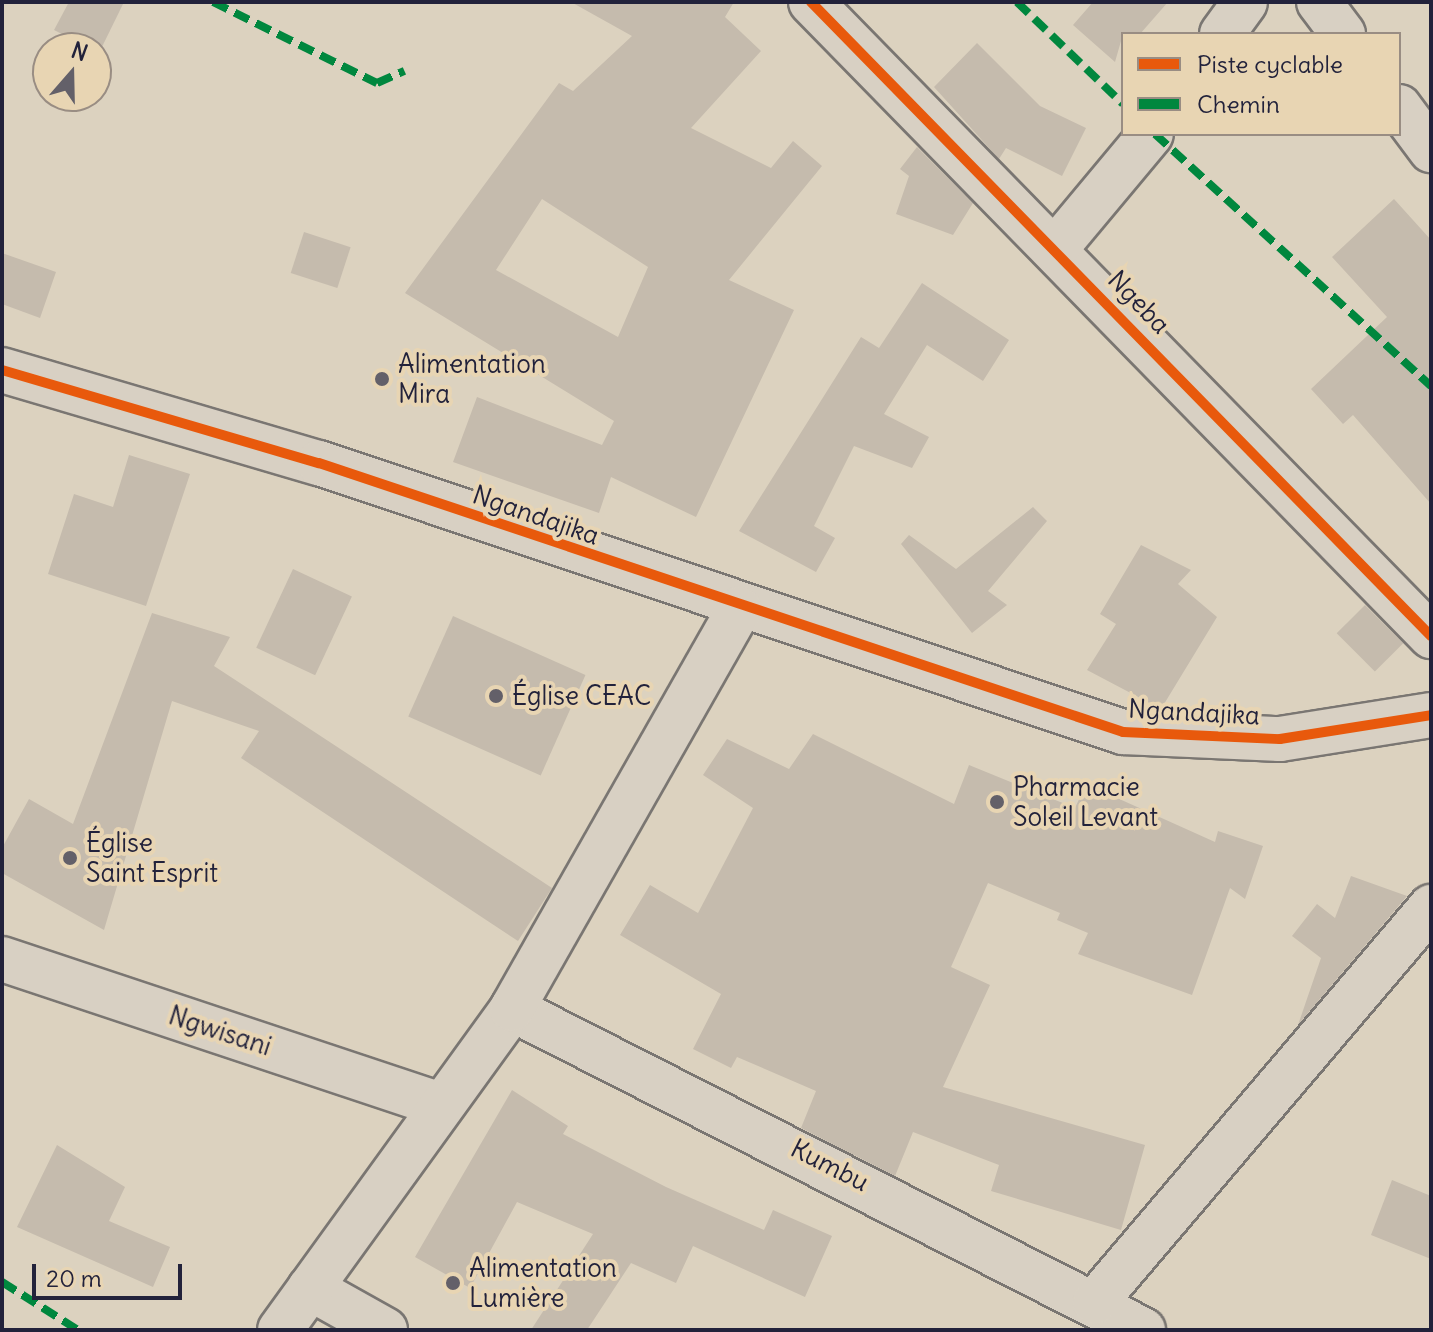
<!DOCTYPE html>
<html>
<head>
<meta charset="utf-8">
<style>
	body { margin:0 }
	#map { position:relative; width:1433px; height:1332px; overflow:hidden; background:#dcd2bf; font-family:Delius,sans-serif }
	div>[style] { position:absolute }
	.building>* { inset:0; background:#c5bbad; transform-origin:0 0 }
	.roads { filter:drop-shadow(2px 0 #7a7672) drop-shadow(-2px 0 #7a7672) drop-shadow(0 2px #7a7672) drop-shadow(0 -2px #7a7672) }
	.minor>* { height:44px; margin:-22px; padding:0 22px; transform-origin:22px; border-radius:22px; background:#d8d0c3 }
	.quiet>* { height:8px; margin-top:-4px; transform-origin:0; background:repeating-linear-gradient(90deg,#00873e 0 16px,transparent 0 24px) }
	.cycleway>* { height:10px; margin:-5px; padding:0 5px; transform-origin:5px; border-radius:5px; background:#e8590c }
	.dots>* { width:22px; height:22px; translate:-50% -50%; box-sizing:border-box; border:4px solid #e8d5b3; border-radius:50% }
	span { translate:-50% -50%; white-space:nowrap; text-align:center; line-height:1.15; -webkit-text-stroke:8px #e8d5b3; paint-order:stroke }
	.street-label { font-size:26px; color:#22223b }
	.poi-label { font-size:26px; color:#22223b }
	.left { translate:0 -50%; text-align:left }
	.frame { position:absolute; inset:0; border:4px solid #22223b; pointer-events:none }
	.legend { position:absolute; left:1121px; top:32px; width:280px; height:104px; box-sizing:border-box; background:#e8d5b3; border:2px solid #998d83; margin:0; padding:10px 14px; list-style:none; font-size:24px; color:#22223b }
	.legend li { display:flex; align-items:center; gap:16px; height:40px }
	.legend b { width:40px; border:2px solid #998d83 }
	.north { position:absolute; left:32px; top:32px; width:80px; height:80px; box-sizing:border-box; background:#e8d5b3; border:2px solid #998d83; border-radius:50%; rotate:20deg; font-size:22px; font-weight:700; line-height:32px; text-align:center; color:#22223b }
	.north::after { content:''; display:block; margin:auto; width:28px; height:36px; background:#636069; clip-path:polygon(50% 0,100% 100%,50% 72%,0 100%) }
	.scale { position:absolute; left:32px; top:1264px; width:150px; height:36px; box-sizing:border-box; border:4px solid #22223b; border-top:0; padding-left:10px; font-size:24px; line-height:28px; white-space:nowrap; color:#22223b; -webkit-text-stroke:6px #e8d5b3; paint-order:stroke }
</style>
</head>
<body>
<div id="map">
	<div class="building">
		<i style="clip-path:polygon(69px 2px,124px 2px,99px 53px,54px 30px)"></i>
		<i style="clip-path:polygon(evenodd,571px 2px,734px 2px,725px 17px,761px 51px,691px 128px,771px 168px,793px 141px,822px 166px,729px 280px,794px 310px,696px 517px,611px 477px,599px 513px,453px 462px,477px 397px,602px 445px,614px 421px,405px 293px,559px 83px,573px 91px,632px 36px,571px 2px,542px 199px,648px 267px,618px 337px,496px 270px,542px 199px)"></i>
		<i style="clip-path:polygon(1093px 2px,1168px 2px,1140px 34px,1123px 34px,1115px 62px,1073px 25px)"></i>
		<i style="clip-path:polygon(977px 43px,1040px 106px,1086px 128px,1062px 176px,1006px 148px,999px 159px,934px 87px)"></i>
		<i style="clip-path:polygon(917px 147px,973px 203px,953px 235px,896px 214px,909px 176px,900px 169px)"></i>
		<i style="clip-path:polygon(1394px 199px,1431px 240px,1431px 504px,1353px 415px,1343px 424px,1311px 389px,1387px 317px,1332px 257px)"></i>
		<i style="left:304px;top:232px;width:49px;height:43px;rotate:18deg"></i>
		<i style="clip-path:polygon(2px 253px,56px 272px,40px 318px,2px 304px)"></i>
		<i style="clip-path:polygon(922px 283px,1009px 340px,983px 381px,927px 345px,884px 414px,929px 437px,912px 468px,854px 446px,814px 526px,835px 538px,816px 572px,739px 531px,861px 337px,879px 348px)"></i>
		<i style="clip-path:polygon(129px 455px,190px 474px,146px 606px,48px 574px,74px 494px,113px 507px)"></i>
		<i style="clip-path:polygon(1033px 507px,1047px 521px,988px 591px,1007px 605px,972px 633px,901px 544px,909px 535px,956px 569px)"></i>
		<i style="clip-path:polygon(1141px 545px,1191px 570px,1178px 584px,1217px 617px,1161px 709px,1087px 670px,1116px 624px,1100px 614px)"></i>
		<i style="left:293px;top:569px;width:65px;height:87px;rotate:25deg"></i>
		<i style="left:1365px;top:605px;width:54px;height:40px;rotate:45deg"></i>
		<i style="clip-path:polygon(152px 613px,230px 637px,214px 666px,552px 888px,518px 941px,241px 758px,259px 731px,172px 701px,104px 930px,2px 873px,2px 848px,29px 799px,73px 824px)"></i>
		<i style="left:453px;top:616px;width:145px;height:110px;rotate:24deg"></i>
		<i style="clip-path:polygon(813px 734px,954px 804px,969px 765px,1075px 808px,1086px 784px,1215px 842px,1218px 831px,1263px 846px,1245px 899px,1230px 888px,1192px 995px,1078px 954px,1088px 933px,1057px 920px,1060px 913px,988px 883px,951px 967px,990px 985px,943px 1087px,1145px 1145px,1121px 1230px,991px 1191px,999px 1165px,913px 1132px,895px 1176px,801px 1128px,816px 1091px,737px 1057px,731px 1068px,693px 1049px,721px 994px,620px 935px,650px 885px,698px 913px,753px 808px,703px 775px,727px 739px,789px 769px)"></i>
		<i style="clip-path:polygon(1351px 876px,1407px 896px,1298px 1025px,1321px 958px,1292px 936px,1317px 904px,1335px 918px)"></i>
		<i style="clip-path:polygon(512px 1090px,568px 1126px,563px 1134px,666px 1187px,764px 1230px,773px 1210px,832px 1236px,805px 1297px,693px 1246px,676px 1283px,631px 1263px,587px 1330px,531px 1330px,593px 1234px,517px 1202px,470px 1288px,415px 1257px)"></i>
		<i style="clip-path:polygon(57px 1145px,125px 1187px,109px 1221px,170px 1247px,153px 1287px,17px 1227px)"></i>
		<i style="clip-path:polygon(1392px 1180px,1431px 1196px,1431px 1259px,1371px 1235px)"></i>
	</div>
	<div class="roads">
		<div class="minor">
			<i style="left:811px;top:2px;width:887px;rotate:45.64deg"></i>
			<i style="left:1319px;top:2px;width:40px;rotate:53deg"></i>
			<i style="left:1222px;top:34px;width:39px;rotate:-54deg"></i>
			<i style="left:1399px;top:107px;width:54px;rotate:53.3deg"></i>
			<i style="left:1056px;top:248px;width:148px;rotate:-50.2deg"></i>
			<i style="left:2px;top:370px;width:330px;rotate:16.4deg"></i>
			<i style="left:319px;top:463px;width:848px;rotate:18.5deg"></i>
			<i style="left:1123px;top:732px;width:157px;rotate:2.6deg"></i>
			<i style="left:1280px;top:739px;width:153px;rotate:-9deg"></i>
			<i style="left:2px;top:959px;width:459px;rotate:18.4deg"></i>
			<i style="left:512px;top:1009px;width:708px;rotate:26.96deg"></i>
			<i style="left:310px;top:1288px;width:86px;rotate:29.2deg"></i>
			<i style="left:1095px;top:1302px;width:519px;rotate:-49.61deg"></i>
			<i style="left:280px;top:1330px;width:396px;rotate:-54.1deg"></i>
			<i style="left:512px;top:1009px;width:460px;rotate:-60.4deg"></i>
		</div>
	</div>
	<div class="quiet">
		<i style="left:213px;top:2px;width:183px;rotate:26.3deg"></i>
		<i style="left:377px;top:83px;width:30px;rotate:-24deg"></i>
		<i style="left:1017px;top:2px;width:147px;rotate:43.9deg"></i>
		<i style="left:1155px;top:134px;width:374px;rotate:42.4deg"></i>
		<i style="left:2px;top:1282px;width:90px;rotate:32.3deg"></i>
	</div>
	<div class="cycleway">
		<i style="left:811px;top:2px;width:887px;rotate:45.64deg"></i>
		<i style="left:2px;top:370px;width:330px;rotate:16.4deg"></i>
		<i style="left:319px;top:463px;width:848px;rotate:18.5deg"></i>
		<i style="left:1123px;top:732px;width:157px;rotate:2.6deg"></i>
		<i style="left:1280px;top:739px;width:153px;rotate:-9deg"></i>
	</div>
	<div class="dots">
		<i style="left:382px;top:379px;background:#636069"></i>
		<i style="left:496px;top:696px;background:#636069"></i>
		<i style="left:997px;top:802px;background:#636069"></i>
		<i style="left:70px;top:858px;background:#636069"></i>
		<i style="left:453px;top:1283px;background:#636069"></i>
	</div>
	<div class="street-label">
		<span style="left:1139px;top:302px;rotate:46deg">Ngeba</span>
		<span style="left:536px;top:515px;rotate:19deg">Ngandajika</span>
		<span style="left:1194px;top:712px;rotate:3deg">Ngandajika</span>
		<span style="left:220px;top:1031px;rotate:18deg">Ngwisani</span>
		<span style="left:830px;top:1165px;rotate:27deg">Kumbu</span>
	</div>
	<div class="poi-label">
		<span class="left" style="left:398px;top:379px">Alimentation<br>Mira</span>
		<span class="left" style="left:512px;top:696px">Église CEAC</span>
		<span class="left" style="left:1013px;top:802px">Pharmacie<br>Soleil Levant</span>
		<span class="left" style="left:86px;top:858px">Église<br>Saint Esprit</span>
		<span class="left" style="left:469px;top:1283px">Alimentation<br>Lumière</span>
	</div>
	<div class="frame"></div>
	<ul class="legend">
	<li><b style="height:10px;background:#e8590c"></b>Piste cyclable</li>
	<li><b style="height:10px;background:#00873e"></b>Chemin</li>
	</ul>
	<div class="north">N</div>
	<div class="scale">20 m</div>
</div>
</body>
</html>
